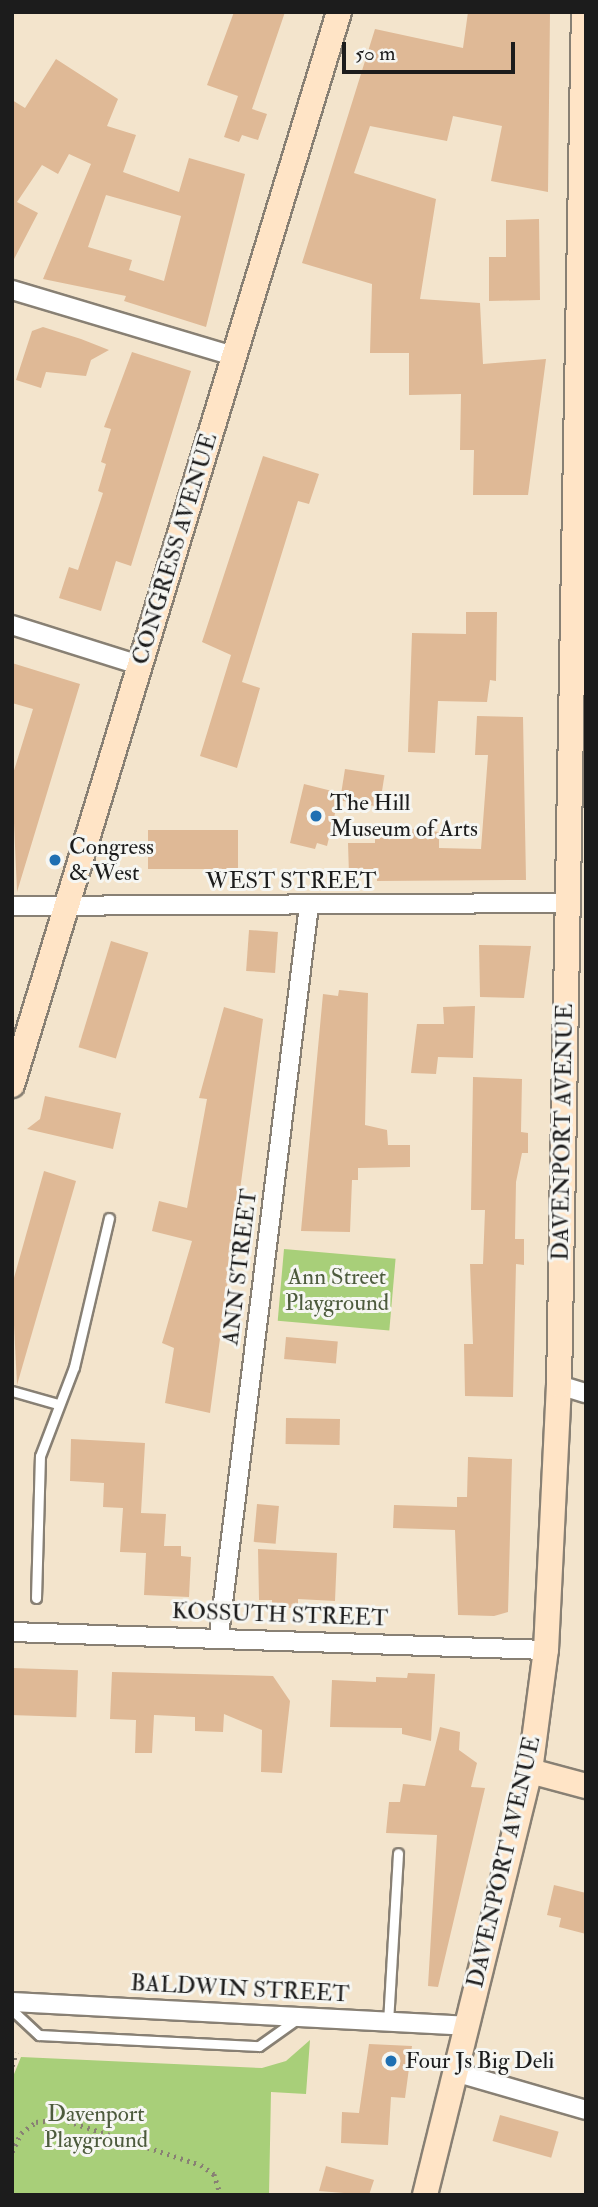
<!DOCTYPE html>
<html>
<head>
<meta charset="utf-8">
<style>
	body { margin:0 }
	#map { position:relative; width:598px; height:2207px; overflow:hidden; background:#f3e4cc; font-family:"IM FELL Double Pica",serif }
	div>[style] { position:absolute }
	.green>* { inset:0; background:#a8cf79; transform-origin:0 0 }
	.building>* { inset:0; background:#dfb996; transform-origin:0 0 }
	.path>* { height:4.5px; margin-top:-2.25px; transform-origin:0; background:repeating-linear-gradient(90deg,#888074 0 2px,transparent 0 7px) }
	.roads { filter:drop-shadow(2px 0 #888074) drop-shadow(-2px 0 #888074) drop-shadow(0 2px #888074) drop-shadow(0 -2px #888074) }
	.lane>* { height:9px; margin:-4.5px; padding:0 4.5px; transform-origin:4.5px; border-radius:4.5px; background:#fff }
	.street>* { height:18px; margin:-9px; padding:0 9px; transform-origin:9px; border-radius:9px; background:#fff }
	.secondary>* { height:24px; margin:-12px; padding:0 12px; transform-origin:12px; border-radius:12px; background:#ffe4c6 }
	.dots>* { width:19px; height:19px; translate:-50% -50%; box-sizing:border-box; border:4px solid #f6f6f2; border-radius:50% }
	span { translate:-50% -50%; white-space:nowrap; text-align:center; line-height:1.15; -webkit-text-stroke:6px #f6f6f2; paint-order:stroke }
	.street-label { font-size:23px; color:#1c1c1c }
	.poi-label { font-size:23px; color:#1c1c1c }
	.left { translate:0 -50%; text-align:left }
	.park-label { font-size:23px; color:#4d5b3d }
	.frame { position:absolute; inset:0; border:14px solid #1c1c1c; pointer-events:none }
	.scale { position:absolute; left:342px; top:42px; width:173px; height:32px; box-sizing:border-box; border:4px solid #1c1c1c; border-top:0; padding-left:9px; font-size:21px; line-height:24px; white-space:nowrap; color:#1c1c1c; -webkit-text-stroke:5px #f6f6f2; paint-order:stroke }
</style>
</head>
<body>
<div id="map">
	<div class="green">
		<i style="left:284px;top:1249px;width:112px;height:72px;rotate:5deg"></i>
		<i style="clip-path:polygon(310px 2040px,306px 2094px,271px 2092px,269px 2195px,12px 2195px,12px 2079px,21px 2057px,262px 2068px,286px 2061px)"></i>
	</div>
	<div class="building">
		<i style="clip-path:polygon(234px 12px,285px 12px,252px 109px,267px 114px,258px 140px,242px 135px,239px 142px,224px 137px,238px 96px,207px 85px)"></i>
		<i style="clip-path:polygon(468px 12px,550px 12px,548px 192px,491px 181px,502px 126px,453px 116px,447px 141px,370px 126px,354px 173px,436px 199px,420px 299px,480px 303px,483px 364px,546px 359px,528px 495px,473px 495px,474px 450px,460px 450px,461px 394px,409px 395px,409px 353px,370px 353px,372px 284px,302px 263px,375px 29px,463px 48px)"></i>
		<i style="clip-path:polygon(evenodd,56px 59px,118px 99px,107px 126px,136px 135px,123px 172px,179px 192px,189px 158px,245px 174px,206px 327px,124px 301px,126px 296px,43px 279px,91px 164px,69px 154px,58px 174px,42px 165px,17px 202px,38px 213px,12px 263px,12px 100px,25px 108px,56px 59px,106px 195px,181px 216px,164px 281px,129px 270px,132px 260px,88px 247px,106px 195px)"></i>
		<i style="clip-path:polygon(539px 219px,540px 300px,489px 301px,489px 257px,506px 257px,506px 220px)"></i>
		<i style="clip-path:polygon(43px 327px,81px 339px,109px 350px,91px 360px,86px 376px,46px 372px,41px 388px,16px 380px,32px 331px)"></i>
		<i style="clip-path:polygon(132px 352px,191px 371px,131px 566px,116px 561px,101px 611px,59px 598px,69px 567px,78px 570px,103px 493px,98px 491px,106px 464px,101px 462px,111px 429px,104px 427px)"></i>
		<i style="clip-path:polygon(263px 456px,319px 474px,309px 504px,298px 501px,242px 682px,260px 688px,237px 768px,200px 756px,231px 655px,202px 642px)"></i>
		<i style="clip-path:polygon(466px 612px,497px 612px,496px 681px,490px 680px,487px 702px,438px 701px,435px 753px,408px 752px,412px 633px,466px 634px)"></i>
		<i style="clip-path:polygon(12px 663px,80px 684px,17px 892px,12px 777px,33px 709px,12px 703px)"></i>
		<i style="clip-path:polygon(477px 716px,523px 717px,526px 880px,377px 881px,377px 875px,349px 875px,348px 843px,375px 843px,375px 825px,439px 832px,439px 848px,481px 849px,488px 755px,475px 755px)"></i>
		<i style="left:345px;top:769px;width:40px;height:32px;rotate:9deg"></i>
		<i style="clip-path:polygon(304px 784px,340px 793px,327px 846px,317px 843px,315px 849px,290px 843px)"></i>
		<i style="left:148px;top:830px;width:90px;height:39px"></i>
		<i style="left:249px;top:930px;width:29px;height:41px;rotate:4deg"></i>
		<i style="left:111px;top:941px;width:39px;height:111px;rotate:17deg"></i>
		<i style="clip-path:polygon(479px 945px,531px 946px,524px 998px,480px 997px)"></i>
		<i style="clip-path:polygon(339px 990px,368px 993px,365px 1125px,387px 1130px,388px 1145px,410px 1145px,410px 1167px,358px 1168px,358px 1180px,352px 1180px,350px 1232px,301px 1231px,323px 994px,338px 996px)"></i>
		<i style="clip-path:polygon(475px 1006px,473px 1058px,438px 1057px,436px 1074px,411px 1073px,417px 1024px,444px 1024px,443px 1007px)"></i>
		<i style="clip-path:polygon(224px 1007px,263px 1019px,210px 1413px,165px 1403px,174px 1348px,162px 1343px,192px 1241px,152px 1231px,159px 1201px,187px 1208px,207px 1099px,199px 1098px)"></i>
		<i style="clip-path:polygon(473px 1077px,522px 1079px,521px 1132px,528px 1133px,528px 1153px,522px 1153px,516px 1182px,515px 1239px,524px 1239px,524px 1265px,516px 1264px,513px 1397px,465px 1396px,464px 1344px,473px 1344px,470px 1264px,483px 1264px,485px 1210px,471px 1210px)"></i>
		<i style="clip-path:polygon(45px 1096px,121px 1113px,113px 1149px,27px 1129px,40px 1119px)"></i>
		<i style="clip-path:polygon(44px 1171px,76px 1181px,17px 1385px,12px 1285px)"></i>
		<i style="left:286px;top:1337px;width:52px;height:22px;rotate:5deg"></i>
		<i style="left:286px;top:1418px;width:54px;height:26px;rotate:1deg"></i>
		<i style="clip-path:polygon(71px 1439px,145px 1443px,141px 1513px,166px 1514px,164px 1546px,181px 1546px,181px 1556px,191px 1557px,189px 1597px,144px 1595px,146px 1553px,120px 1552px,123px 1508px,103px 1507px,104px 1483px,70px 1481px)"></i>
		<i style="clip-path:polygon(468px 1457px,512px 1459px,508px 1612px,494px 1616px,458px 1615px,455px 1530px,393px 1528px,394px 1505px,457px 1507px,457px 1497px,467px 1497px)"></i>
		<i style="left:257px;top:1504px;width:22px;height:38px;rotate:5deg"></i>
		<i style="clip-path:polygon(258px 1549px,337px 1553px,335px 1601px,298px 1599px,298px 1608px,272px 1608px,272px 1600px,259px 1600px)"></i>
		<i style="left:12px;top:1668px;width:66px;height:47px;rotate:2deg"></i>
		<i style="clip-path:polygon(112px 1672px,273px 1676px,290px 1701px,282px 1773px,261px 1772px,262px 1730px,224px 1714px,223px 1732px,195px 1731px,195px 1717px,154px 1715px,152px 1753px,135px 1753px,136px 1720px,110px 1719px)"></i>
		<i style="clip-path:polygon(408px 1673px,435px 1674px,431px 1741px,402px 1734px,402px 1728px,330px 1727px,332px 1680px,376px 1682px,376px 1677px,407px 1678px)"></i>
		<i style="clip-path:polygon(440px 1727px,460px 1732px,459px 1750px,477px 1763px,471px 1787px,485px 1788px,438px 1987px,428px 1986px,437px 1835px,386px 1833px,389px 1802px,400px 1802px,403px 1784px,425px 1786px)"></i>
		<i style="clip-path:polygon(554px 1885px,586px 1893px,586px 1934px,559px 1927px,561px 1918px,547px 1915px)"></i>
		<i style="clip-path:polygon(369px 2044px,412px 2046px,405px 2098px,391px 2097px,388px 2145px,341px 2143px,342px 2112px,359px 2113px)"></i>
		<i style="left:500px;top:2115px;width:61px;height:27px;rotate:16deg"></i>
		<i style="clip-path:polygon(326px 2166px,374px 2180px,369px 2195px,319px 2191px)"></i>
	</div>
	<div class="path">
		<i style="left:12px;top:2066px;width:14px;rotate:-73deg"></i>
		<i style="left:12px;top:2152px;width:21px;rotate:-65deg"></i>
		<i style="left:21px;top:2133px;width:19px;rotate:-36deg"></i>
		<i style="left:36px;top:2122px;width:25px;rotate:-7deg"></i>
		<i style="left:61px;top:2119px;width:147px;rotate:18.2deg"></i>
		<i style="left:201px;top:2165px;width:16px;rotate:35deg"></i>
		<i style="left:214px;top:2174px;width:22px;rotate:72deg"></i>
	</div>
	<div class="roads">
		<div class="lane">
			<i style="left:12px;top:1391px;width:48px;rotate:15.8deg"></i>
			<i style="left:36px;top:1598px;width:142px;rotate:-88.4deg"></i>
			<i style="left:40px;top:1456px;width:95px;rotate:-69.1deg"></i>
			<i style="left:74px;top:1367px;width:153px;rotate:-76.8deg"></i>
			<i style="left:12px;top:2010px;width:37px;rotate:43deg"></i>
			<i style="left:39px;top:2035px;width:220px;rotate:2.9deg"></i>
			<i style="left:259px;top:2046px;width:47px;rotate:-35.4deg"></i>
			<i style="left:388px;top:2022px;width:169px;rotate:-86.6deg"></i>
		</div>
		<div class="street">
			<i style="left:12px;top:290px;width:232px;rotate:16.6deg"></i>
			<i style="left:12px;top:625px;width:133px;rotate:17.5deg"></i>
			<i style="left:12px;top:906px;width:557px;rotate:-0.31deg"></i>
			<i style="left:559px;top:1385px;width:28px;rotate:17deg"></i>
			<i style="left:12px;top:1632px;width:534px;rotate:1.93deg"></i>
			<i style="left:219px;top:1635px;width:736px;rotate:-82.97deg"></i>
			<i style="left:12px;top:2002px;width:455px;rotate:3deg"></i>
			<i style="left:455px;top:2072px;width:136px;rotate:16.2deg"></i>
		</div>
		<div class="secondary">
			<i style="left:12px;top:1085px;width:1122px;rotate:-73.05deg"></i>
			<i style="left:530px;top:1771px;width:58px;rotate:15deg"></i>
			<i style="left:425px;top:2195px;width:437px;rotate:-76.1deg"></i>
			<i style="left:530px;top:1771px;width:122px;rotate:-82.5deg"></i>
			<i style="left:546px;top:1650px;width:265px;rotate:-87.2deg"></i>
			<i style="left:559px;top:1385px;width:1373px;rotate:-88.96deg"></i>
		</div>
	</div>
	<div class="dots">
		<i style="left:316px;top:816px;background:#1f6fb2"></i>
		<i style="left:55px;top:860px;background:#1f6fb2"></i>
		<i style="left:391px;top:2061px;background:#1f6fb2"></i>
	</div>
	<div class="street-label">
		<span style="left:175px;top:549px;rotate:-73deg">CONGRESS AVENUE</span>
		<span style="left:291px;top:881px">WEST STREET</span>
		<span style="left:563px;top:1132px;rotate:-89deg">DAVENPORT AVENUE</span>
		<span style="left:240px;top:1267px;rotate:-83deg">ANN STREET</span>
		<span style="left:280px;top:1615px;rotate:2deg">KOSSUTH STREET</span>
		<span style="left:504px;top:1862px;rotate:-77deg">DAVENPORT AVENUE</span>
		<span style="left:240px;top:1989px;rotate:3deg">BALDWIN STREET</span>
	</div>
	<div class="poi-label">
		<span class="left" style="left:330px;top:816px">The Hill<br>Museum of Arts</span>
		<span class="left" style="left:69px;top:860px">Congress<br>&amp; West</span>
		<span class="left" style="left:405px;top:2061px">Four Js Big Deli</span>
	</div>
	<div class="park-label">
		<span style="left:337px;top:1290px">Ann Street<br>Playground</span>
		<span style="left:96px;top:2127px">Davenport<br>Playground</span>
	</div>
	<div class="frame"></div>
	<div class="scale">50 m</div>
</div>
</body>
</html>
